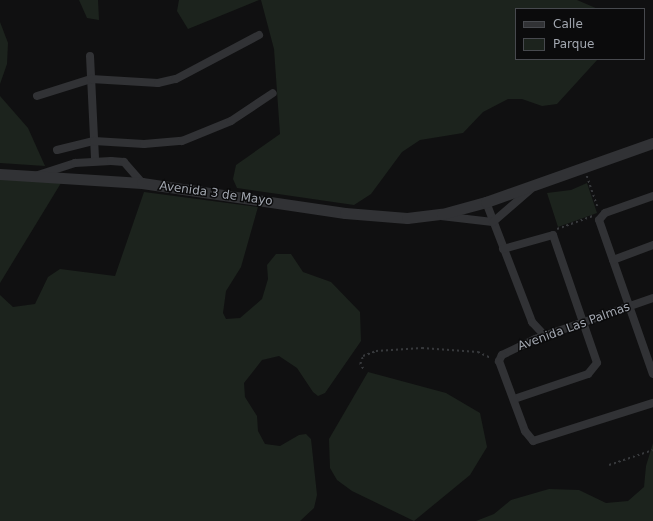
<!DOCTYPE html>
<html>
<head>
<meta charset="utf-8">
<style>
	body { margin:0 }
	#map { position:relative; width:653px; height:521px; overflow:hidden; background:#101011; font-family:"DejaVu Sans",sans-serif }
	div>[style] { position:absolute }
	.green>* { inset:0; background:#1c231d }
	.path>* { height:1.5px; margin-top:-0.75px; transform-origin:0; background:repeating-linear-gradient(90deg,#37393c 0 2px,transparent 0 5px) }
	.minor>* { height:8px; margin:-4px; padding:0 4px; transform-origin:4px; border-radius:4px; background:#313235 }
	.tertiary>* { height:11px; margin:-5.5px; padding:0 5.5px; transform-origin:5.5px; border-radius:5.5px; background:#313235 }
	span { translate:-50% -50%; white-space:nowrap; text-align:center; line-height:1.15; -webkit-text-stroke:3px #0b0b0c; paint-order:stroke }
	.street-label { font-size:12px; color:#a2a7b0 }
	.legend { position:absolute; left:515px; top:8px; width:130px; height:52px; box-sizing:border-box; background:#0b0b0c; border:1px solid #47494e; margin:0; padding:5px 7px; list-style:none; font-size:12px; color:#a2a7b0 }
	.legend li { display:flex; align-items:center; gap:8px; height:20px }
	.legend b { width:20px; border:1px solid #47494e }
</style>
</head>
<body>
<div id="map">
	<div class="green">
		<i style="clip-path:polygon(79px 0,98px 0,99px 20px,87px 18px)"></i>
		<i style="clip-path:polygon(179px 0,259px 0,188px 29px,177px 11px)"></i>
		<i style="clip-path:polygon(261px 0,577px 0,598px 9px,516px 9px,516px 59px,598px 59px,557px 104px,542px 106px,522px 99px,508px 99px,483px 112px,463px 133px,420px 140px,402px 152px,371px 194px,354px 205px,237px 188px,233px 179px,236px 165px,280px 134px,274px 49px)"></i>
		<i style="clip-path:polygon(0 22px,8px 43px,7px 64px,0 84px)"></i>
		<i style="clip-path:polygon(0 96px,28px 128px,45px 166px,0 163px)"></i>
		<i style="clip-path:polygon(0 178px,61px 183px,0 283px)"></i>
		<i style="clip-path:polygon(587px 183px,597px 213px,558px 227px,547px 193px,571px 190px)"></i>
		<i style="clip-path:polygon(144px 192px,258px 207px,241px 267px,226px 291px,223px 313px,226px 319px,240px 318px,262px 299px,268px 279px,267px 265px,276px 254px,291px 254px,303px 272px,331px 282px,360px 312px,361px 341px,325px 393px,318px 396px,313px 392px,297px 368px,279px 356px,262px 360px,244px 383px,245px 397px,257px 416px,258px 431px,265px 444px,280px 446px,299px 435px,306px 434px,311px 439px,317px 495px,314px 508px,300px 521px,0 521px,0 295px,13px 307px,35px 304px,48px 277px,60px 269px,115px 276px)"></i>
		<i style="clip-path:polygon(368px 372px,446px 393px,480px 413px,487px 447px,470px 475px,414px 521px,352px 491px,337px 480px,330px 468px,329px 439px)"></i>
		<i style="clip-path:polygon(653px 443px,653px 521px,476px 521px,494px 514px,511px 500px,549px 489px,579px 490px,606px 503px,628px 501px,644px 487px,646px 466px)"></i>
	</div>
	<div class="path">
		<i style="left:587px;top:176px;width:34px;rotate:71deg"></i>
		<i style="left:557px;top:229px;width:38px;rotate:-20deg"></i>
		<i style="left:363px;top:369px;width:6px;rotate:-121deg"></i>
		<i style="left:360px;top:364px;width:9px;rotate:-69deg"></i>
		<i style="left:363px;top:356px;width:14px;rotate:-21deg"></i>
		<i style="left:376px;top:351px;width:46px;rotate:-3.7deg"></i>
		<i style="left:422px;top:348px;width:56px;rotate:4.1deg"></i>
		<i style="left:478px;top:352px;width:14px;rotate:25deg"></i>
		<i style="left:609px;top:465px;width:46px;rotate:-18.8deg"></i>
	</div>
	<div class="minor">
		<i style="left:90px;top:56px;width:104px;rotate:87.2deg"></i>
		<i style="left:37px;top:96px;width:57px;rotate:-17.5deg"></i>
		<i style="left:91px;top:79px;width:67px;rotate:3.4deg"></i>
		<i style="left:158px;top:83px;width:18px;rotate:-13deg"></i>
		<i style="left:176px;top:79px;width:94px;rotate:-27.9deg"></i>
		<i style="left:57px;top:150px;width:38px;rotate:-14deg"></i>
		<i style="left:94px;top:141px;width:50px;rotate:3.4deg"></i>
		<i style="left:144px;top:144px;width:38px;rotate:-5deg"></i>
		<i style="left:182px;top:141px;width:53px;rotate:-22.2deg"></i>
		<i style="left:231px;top:121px;width:50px;rotate:-33.7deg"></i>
		<i style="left:38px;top:175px;width:39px;rotate:-18deg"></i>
		<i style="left:75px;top:163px;width:36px;rotate:-3deg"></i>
		<i style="left:111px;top:161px;width:13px;rotate:4deg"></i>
		<i style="left:124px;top:162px;width:28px;rotate:49deg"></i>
		<i style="left:653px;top:196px;width:51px;rotate:160.5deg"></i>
		<i style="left:605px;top:213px;width:9px;rotate:131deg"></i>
		<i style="left:599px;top:220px;width:163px;rotate:70.7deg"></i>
		<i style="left:486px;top:202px;width:129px;rotate:69deg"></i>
		<i style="left:532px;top:322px;width:19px;rotate:47deg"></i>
		<i style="left:441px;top:216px;width:52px;rotate:6.6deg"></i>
		<i style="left:493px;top:222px;width:50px;rotate:-41deg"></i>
		<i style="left:503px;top:249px;width:52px;rotate:-15.6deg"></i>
		<i style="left:553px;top:235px;width:135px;rotate:71deg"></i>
		<i style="left:597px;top:363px;width:14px;rotate:129deg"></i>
		<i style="left:588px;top:374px;width:78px;rotate:161.3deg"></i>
		<i style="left:613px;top:260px;width:43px;rotate:-20.6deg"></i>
		<i style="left:653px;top:298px;width:125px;rotate:160.8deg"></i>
		<i style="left:535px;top:339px;width:37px;rotate:154deg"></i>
		<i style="left:502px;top:355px;width:7px;rotate:117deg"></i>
		<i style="left:499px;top:361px;width:75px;rotate:69.6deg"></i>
		<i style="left:525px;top:431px;width:13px;rotate:51deg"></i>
		<i style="left:533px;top:441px;width:126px;rotate:-17.6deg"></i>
	</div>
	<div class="tertiary">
		<i style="left:0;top:174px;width:142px;rotate:3.6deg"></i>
		<i style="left:142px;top:183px;width:205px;rotate:8.4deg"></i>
		<i style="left:345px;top:213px;width:62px;rotate:4.6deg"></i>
		<i style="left:407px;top:218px;width:35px;rotate:-7deg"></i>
		<i style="left:442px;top:214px;width:46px;rotate:-15.3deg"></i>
		<i style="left:486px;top:202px;width:177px;rotate:-19.5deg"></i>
	</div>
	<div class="street-label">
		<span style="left:216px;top:194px;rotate:8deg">Avenida 3 de Mayo</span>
		<span style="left:574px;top:327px;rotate:-20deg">Avenida Las Palmas</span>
	</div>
	<ul class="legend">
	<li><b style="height:5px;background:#313235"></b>Calle</li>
	<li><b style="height:11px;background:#1c231d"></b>Parque</li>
	</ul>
</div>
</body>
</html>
